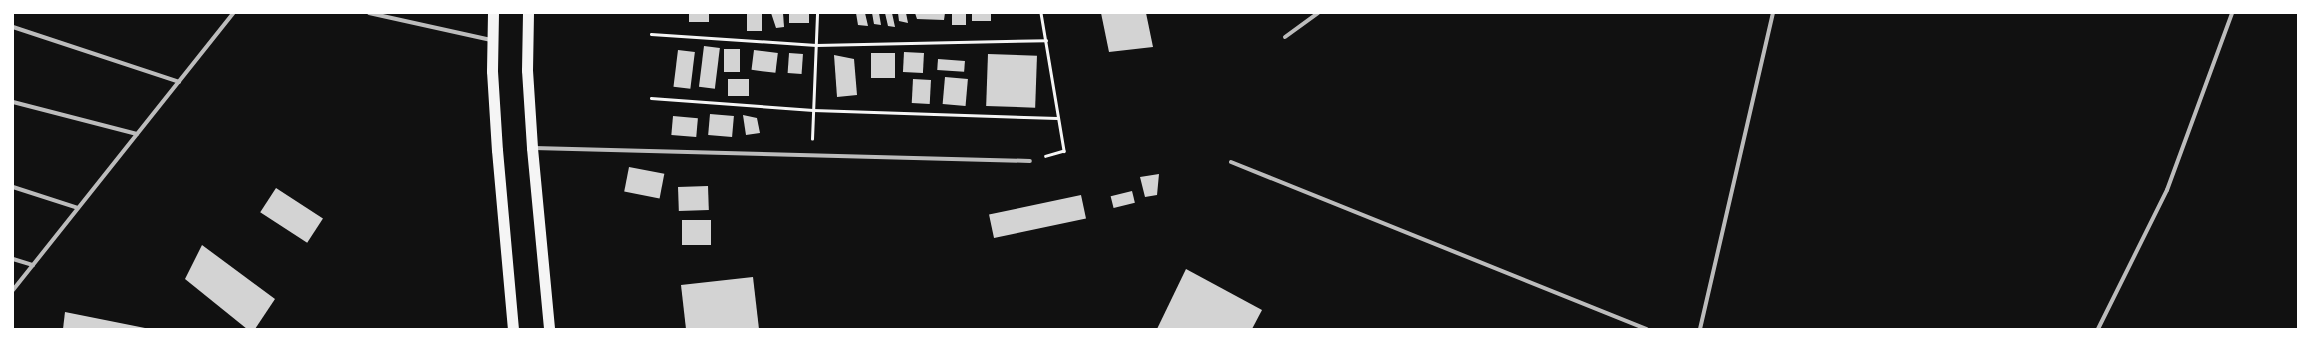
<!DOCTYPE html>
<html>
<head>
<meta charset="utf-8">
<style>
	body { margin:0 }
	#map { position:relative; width:2311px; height:342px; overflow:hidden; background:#111; font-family:"Open Sans",sans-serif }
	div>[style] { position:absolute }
	.building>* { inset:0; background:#d3d3d3; transform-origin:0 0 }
	.path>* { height:2.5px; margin:-1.25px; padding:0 1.25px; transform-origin:1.25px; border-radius:1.25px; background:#f5f5f5 }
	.minor>* { height:4px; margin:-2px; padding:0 2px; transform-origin:2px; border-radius:2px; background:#bcbcbc }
	.trunk>* { height:11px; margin:-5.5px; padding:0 5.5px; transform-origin:5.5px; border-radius:5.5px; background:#f5f5f5 }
	span { translate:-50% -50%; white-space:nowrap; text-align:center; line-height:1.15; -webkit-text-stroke:3px #fff; paint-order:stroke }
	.frame { position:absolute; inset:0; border:14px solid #fff; pointer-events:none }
</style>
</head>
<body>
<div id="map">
	<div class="building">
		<i style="left:689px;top:13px;width:20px;height:9px"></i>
		<i style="left:747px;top:13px;width:15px;height:18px"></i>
		<i style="clip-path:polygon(771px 13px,783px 13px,784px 27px,776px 28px)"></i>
		<i style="left:789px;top:13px;width:20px;height:10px"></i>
		<i style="clip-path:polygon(856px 13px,865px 13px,868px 26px,858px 25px)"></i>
		<i style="clip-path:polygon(872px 13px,879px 13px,881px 25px,874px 24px)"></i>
		<i style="clip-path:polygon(885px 13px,892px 13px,895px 27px,888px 26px)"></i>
		<i style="clip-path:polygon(898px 13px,906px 13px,908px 23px,899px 21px)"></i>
		<i style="clip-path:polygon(915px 13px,945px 13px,944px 20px,917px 19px)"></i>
		<i style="left:952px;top:13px;width:14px;height:12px"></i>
		<i style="left:972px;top:13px;width:19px;height:8px"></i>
		<i style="clip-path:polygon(1101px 13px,1146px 13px,1153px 47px,1109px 52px)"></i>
		<i style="left:704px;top:46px;width:16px;height:41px;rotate:7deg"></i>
		<i style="left:740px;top:49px;width:23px;height:16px;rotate:90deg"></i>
		<i style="left:678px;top:50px;width:17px;height:37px;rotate:7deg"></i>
		<i style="left:754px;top:50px;width:24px;height:20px;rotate:7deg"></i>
		<i style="left:904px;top:52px;width:20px;height:20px;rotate:3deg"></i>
		<i style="left:789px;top:53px;width:14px;height:20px;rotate:4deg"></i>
		<i style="left:871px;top:53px;width:24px;height:25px"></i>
		<i style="left:988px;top:54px;width:49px;height:52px;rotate:2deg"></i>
		<i style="clip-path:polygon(834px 55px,854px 59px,857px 95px,837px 97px)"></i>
		<i style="left:938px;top:59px;width:27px;height:11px;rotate:4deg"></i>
		<i style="left:945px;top:77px;width:23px;height:27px;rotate:5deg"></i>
		<i style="left:728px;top:79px;width:21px;height:17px"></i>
		<i style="left:913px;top:79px;width:18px;height:24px;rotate:3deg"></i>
		<i style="left:710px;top:114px;width:24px;height:21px;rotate:5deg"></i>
		<i style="clip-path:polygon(743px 115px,757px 118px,760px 133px,746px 135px)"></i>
		<i style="left:673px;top:116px;width:25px;height:19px;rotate:5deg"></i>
		<i style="left:629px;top:167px;width:36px;height:25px;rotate:11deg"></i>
		<i style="clip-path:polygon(1159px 174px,1157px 195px,1145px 197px,1140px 177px)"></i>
		<i style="left:708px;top:186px;width:24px;height:30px;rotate:88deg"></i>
		<i style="left:276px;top:188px;width:56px;height:29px;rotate:33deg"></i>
		<i style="left:1132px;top:191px;width:12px;height:22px;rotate:76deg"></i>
		<i style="left:1081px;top:195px;width:24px;height:94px;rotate:78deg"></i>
		<i style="left:682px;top:220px;width:29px;height:25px"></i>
		<i style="clip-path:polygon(202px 245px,275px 299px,255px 329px,247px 329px,185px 279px)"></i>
		<i style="clip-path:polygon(1186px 269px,1262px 310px,1252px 329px,1157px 329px)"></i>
		<i style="clip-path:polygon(753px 277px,759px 329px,686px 329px,681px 285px)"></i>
		<i style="clip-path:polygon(65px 312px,145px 328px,145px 329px,63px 329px)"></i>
	</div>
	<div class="path">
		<i style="left:1041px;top:13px;width:140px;rotate:80.5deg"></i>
		<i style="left:1064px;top:151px;width:19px;rotate:164deg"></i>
		<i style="left:651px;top:34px;width:165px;rotate:3.8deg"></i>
		<i style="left:816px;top:45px;width:230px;rotate:-1.2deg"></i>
		<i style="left:651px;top:98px;width:162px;rotate:4.2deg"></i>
		<i style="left:813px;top:110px;width:244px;rotate:1.9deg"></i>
		<i style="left:812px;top:139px;width:126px;rotate:-87.7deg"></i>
	</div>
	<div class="minor">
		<i style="left:369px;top:13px;width:125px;rotate:12.5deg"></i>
		<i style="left:13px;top:27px;width:175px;rotate:18.3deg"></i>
		<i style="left:1285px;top:37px;width:41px;rotate:-36deg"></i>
		<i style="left:13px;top:102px;width:128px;rotate:14.5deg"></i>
		<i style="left:534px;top:148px;width:496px;rotate:1.5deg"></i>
		<i style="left:1231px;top:162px;width:448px;rotate:21.9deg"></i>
		<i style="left:13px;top:187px;width:68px;rotate:17.9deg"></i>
		<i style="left:13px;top:259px;width:21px;rotate:17deg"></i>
		<i style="left:13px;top:290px;width:354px;rotate:-51.5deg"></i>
		<i style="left:1700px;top:329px;width:324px;rotate:-77deg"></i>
		<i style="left:2098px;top:329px;width:155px;rotate:-63.6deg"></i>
		<i style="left:2167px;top:190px;width:189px;rotate:-69.8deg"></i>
	</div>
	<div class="trunk">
		<i style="left:493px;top:13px;width:58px;rotate:91deg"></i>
		<i style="left:492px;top:71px;width:79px;rotate:86.4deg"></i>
		<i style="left:497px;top:150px;width:180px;rotate:84.9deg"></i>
		<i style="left:528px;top:13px;width:57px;rotate:91deg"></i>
		<i style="left:527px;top:70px;width:78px;rotate:86.3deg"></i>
		<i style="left:532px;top:148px;width:182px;rotate:84.6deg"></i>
	</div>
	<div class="frame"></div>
</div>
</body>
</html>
